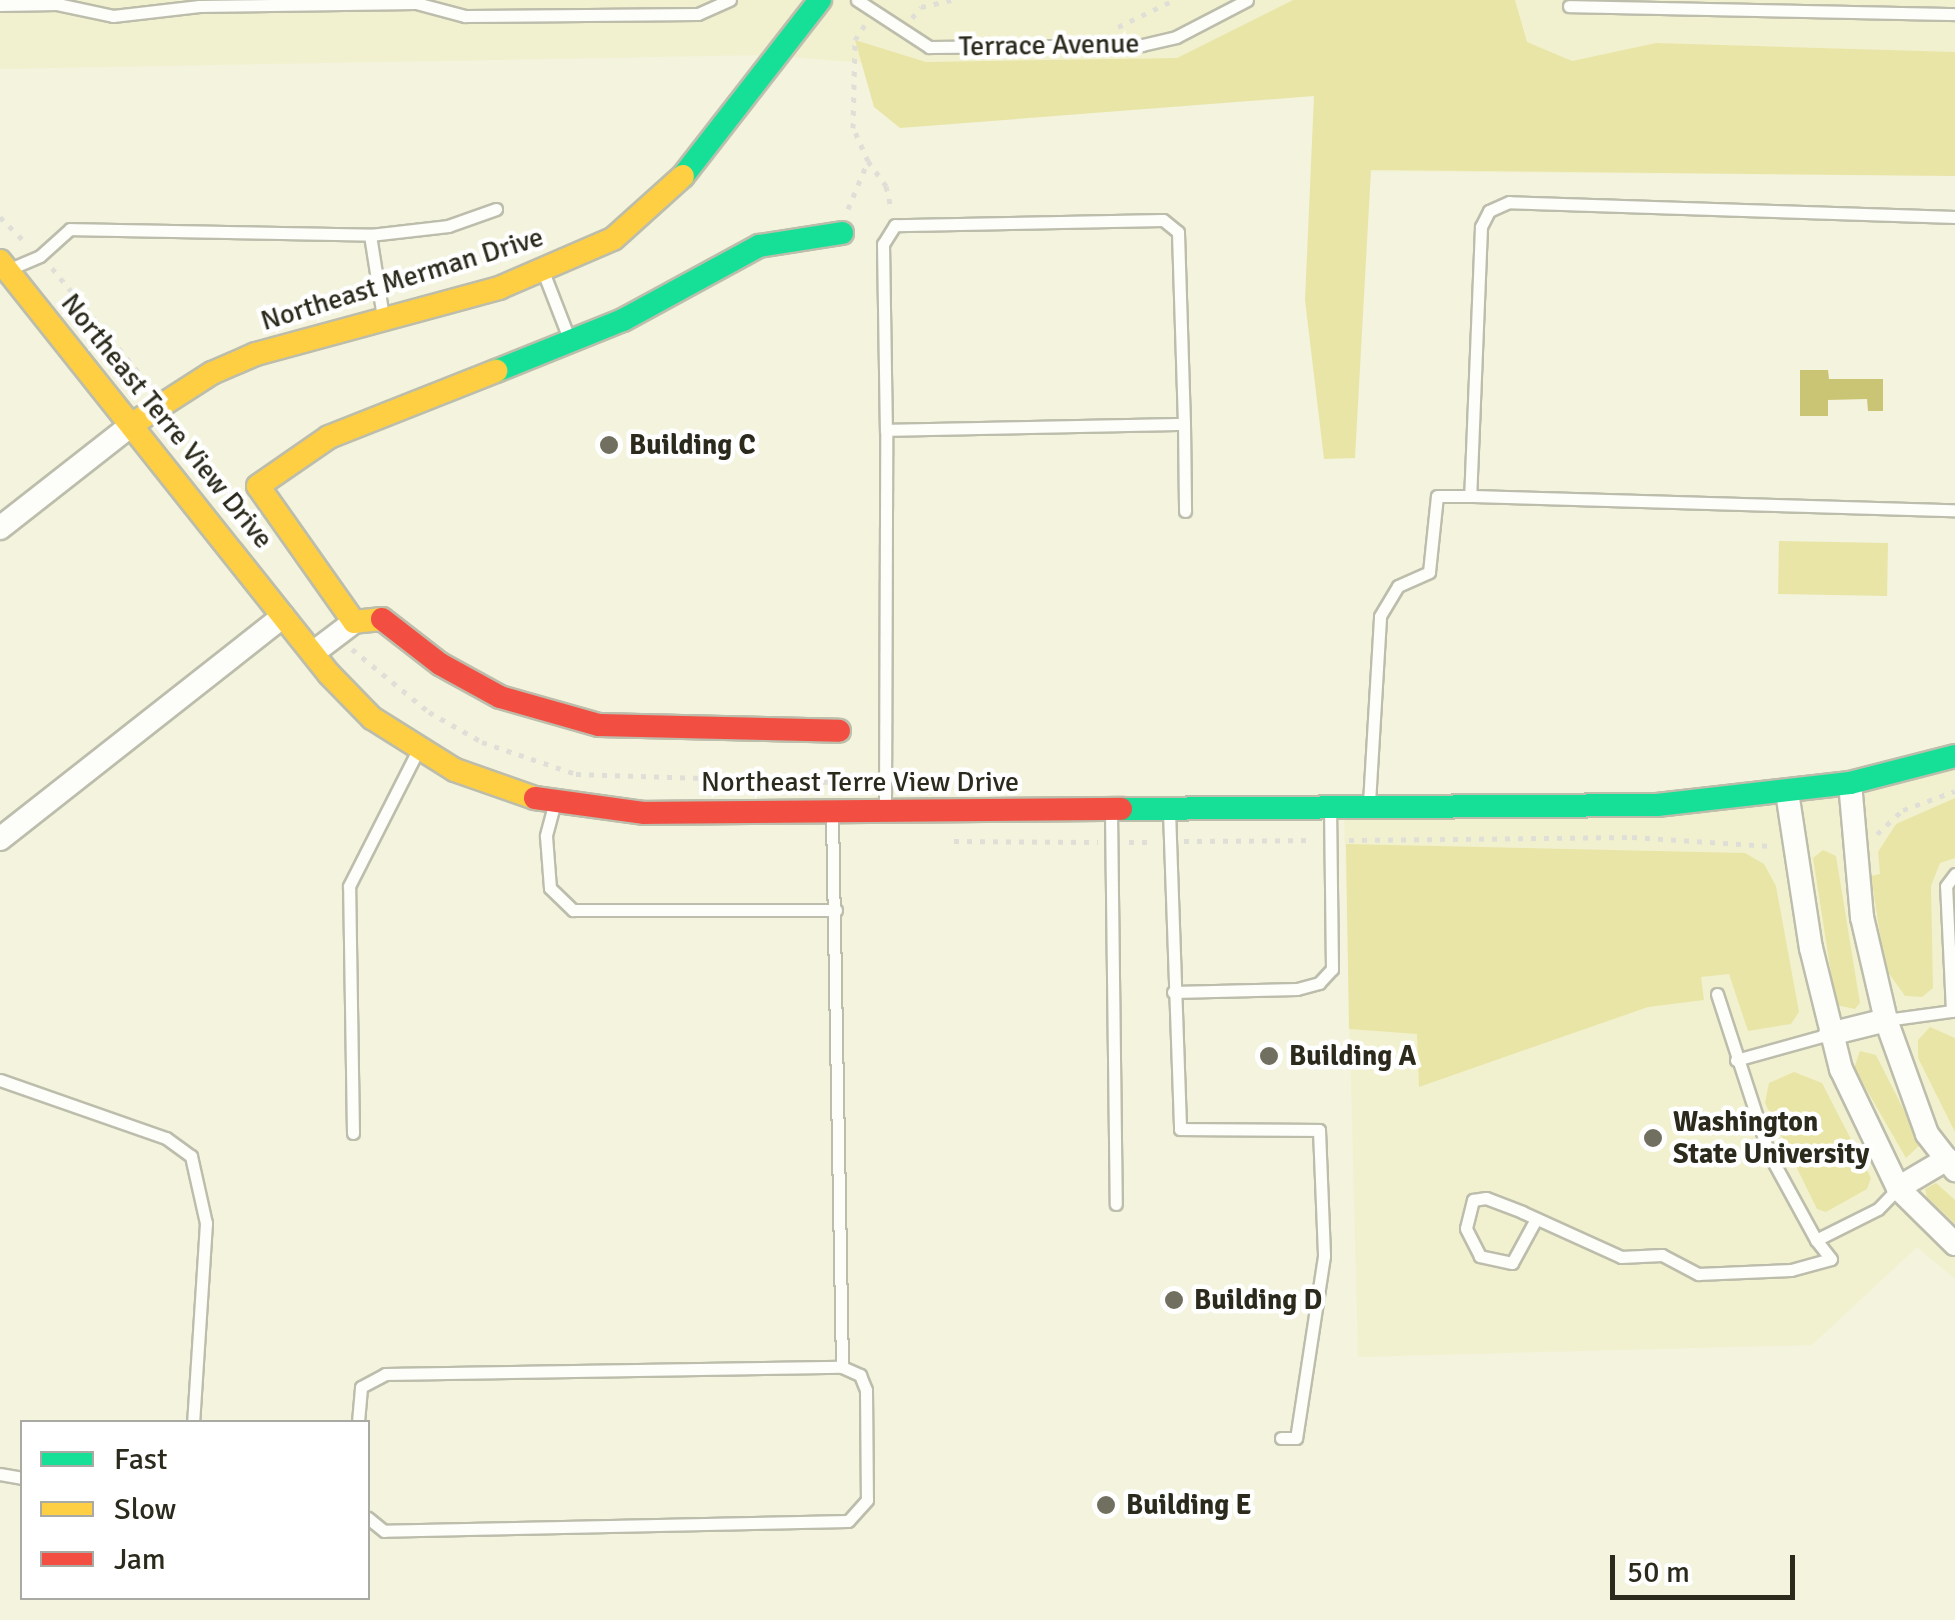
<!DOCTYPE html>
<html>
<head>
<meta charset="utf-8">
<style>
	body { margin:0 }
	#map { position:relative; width:1955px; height:1620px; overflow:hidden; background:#f3f3de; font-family:Signika,sans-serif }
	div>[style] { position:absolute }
	.built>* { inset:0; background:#f2f1cf }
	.green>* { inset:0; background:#e9e5a7; transform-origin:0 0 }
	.water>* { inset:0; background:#cac575 }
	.path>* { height:5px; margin-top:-2.5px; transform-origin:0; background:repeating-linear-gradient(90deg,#dfdfd8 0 5px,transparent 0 13px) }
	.roads { filter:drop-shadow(2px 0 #bdbdac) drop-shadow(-2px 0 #bdbdac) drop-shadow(0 2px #bdbdac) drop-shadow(0 -2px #bdbdac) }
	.lane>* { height:11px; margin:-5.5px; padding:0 5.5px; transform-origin:5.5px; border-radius:5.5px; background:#fdfdfa }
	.street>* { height:22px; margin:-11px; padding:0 11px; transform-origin:11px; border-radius:11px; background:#fdfdfa }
	.fast>* { height:22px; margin:-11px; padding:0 11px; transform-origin:11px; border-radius:11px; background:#16e098 }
	.slow>* { height:22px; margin:-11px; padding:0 11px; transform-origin:11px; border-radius:11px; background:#ffcf43 }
	.jam>* { height:22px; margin:-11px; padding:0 11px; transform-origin:11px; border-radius:11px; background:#f24e42 }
	.dots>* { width:28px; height:28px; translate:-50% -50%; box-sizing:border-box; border:5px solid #fff; border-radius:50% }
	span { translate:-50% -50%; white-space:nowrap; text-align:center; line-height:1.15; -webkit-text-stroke:9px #fff; paint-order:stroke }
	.street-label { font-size:28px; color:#2b2a1c }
	.poi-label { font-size:28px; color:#2b2a1c; font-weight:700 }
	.left { translate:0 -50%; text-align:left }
	.legend { position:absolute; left:20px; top:1420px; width:350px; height:180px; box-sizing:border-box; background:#fff; border:2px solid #aaaaa4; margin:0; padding:12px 18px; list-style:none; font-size:30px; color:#2b2a1c }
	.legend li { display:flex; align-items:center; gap:20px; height:50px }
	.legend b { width:50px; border:2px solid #aaaaa4 }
	.scale { position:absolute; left:1610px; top:1555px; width:185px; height:45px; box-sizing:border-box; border:5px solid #2b2a1c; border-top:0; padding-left:12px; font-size:30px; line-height:35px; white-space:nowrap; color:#2b2a1c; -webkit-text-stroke:8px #fff; paint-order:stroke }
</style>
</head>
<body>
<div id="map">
	<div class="built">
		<i style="clip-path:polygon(0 0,1955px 0,1955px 176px,1326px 171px,1326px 54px,959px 71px,767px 55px,0 69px)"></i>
		<i style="clip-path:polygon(1955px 756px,1955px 1279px,1917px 1247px,1812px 1345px,1358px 1357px,1344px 808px,1587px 807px)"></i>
	</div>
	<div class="green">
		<i style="clip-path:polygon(1293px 0,1515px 0,1527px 42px,1572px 61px,1656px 43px,1955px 52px,1955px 176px,1371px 170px,1355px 458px,1324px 459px,1305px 300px,1314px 96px,900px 128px,874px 107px,855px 40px,926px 62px,1177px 58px)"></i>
		<i style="left:1779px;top:541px;width:109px;height:53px;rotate:1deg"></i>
		<i style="clip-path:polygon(1955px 798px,1955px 858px,1940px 863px,1931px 886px,1933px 988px,1922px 997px,1905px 996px,1885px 968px,1871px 876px,1880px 874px,1878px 852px,1896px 824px)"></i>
		<i style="clip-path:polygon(1346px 844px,1745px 853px,1764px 864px,1776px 886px,1799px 1012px,1791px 1024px,1748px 1031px,1729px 974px,1701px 977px,1704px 1000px,1648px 1007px,1419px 1087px,1417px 1034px,1349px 1029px)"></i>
		<i style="clip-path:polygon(1823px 850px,1836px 856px,1860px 1003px,1855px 1009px,1836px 1005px,1813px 858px)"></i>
		<i style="clip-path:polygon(1930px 1027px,1955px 1038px,1955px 1132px,1918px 1058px,1918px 1040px)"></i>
		<i style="clip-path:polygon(1860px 1051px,1876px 1055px,1921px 1144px,1906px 1158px,1854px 1068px)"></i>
		<i style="clip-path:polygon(1794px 1072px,1822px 1083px,1871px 1178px,1867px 1189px,1826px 1212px,1817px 1209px,1765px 1103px,1769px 1083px)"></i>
		<i style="clip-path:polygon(1936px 1183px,1955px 1200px,1955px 1224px,1927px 1197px,1925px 1189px)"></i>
	</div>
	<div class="water">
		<i style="clip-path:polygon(1800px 370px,1828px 370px,1829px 379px,1883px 379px,1883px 411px,1868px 411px,1867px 399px,1828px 400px,1828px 416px,1800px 416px)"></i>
	</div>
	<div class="path">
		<i style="left:912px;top:18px;width:14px;rotate:-51deg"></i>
		<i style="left:921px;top:7px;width:32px;rotate:-13deg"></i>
		<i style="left:1118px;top:27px;width:62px;rotate:-25.7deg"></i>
		<i style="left:868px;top:161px;width:31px;rotate:54deg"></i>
		<i style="left:886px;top:186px;width:22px;rotate:77deg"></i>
		<i style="left:848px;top:209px;width:52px;rotate:-67.4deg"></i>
		<i style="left:868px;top:161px;width:36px;rotate:-114deg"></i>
		<i style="left:853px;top:128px;width:88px;rotate:-88.7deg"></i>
		<i style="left:855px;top:40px;width:20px;rotate:-57deg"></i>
		<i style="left:0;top:217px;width:37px;rotate:45deg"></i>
		<i style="left:52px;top:268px;width:146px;rotate:50.3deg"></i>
		<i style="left:182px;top:430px;width:77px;rotate:51.3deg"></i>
		<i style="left:352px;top:649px;width:99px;rotate:39.3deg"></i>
		<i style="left:429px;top:712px;width:61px;rotate:29.5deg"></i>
		<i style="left:482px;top:742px;width:99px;rotate:18.8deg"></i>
		<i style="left:576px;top:774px;width:252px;rotate:1.8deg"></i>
		<i style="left:1877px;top:834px;width:35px;rotate:-43deg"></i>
		<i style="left:1903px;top:810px;width:55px;rotate:-20.1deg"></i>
		<i style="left:1349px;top:840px;width:283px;rotate:-0.6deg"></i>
		<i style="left:1632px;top:837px;width:139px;rotate:3.7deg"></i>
		<i style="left:954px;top:841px;width:144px;rotate:0.4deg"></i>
		<i style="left:1184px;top:841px;width:129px;rotate:-0.4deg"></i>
		<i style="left:1129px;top:842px;width:24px"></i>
	</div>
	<div class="roads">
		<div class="lane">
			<i style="left:857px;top:0;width:86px;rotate:33.1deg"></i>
			<i style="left:929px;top:47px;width:213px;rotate:-0.5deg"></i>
			<i style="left:1142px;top:45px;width:35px;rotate:-13deg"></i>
			<i style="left:1176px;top:37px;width:80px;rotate:-27.5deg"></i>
			<i style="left:0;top:5px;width:57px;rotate:-1deg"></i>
			<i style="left:57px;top:4px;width:57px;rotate:12.1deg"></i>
			<i style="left:113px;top:16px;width:87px;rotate:-6.6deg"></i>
			<i style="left:199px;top:6px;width:217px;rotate:-0.8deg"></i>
			<i style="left:416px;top:3px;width:51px;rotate:14.9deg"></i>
			<i style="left:465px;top:16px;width:233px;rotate:-0.5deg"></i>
			<i style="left:698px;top:14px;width:35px;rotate:-24deg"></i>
			<i style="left:1569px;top:6px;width:386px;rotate:1.2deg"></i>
			<i style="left:1955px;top:217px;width:446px;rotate:-178.1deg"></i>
			<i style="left:1509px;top:202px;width:22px;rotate:156deg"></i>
			<i style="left:1489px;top:211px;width:18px;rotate:117deg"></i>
			<i style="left:1481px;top:227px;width:269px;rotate:92.3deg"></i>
			<i style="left:1470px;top:496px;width:485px;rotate:1.7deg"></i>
			<i style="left:370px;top:235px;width:79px;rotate:-6.6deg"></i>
			<i style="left:448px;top:226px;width:51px;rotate:-19.5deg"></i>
			<i style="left:12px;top:268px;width:30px;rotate:-23deg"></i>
			<i style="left:40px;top:256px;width:40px;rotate:-42deg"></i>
			<i style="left:70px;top:229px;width:300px;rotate:1.1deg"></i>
			<i style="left:370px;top:235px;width:83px;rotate:81deg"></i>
			<i style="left:544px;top:274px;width:66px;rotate:68.8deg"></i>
			<i style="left:1184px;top:424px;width:87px;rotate:89.3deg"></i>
			<i style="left:1369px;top:803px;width:187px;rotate:-86.6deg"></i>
			<i style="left:1380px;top:616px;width:35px;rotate:-59deg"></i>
			<i style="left:1398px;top:586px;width:34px;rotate:-24deg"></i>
			<i style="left:1429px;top:572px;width:76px;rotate:-84deg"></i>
			<i style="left:1437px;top:496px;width:33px"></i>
			<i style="left:885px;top:806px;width:376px;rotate:-89.8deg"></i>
			<i style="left:886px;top:430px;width:298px;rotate:-1.2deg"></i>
			<i style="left:1184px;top:424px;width:192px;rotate:-91.8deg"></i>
			<i style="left:1178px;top:232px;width:19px;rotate:-141deg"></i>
			<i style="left:1163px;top:220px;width:268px;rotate:178.9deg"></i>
			<i style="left:895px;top:225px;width:22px;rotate:122deg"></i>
			<i style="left:883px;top:244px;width:186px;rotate:89.1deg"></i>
			<i style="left:553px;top:809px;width:28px;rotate:105deg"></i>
			<i style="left:546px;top:836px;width:52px;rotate:85.6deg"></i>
			<i style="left:550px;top:888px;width:32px;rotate:44deg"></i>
			<i style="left:573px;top:910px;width:263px"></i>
			<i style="left:1169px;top:811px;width:318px;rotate:88deg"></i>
			<i style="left:1180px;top:1129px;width:139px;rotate:0.4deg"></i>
			<i style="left:1319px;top:1130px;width:126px;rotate:87.7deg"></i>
			<i style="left:1324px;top:1256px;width:184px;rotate:98.7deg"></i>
			<i style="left:1296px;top:1438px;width:15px;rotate:180deg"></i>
			<i style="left:1111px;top:812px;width:392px;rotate:89.3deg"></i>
			<i style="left:832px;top:815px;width:552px;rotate:88.96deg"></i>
			<i style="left:1173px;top:992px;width:124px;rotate:-1.4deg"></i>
			<i style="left:1297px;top:989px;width:23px;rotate:-15deg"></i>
			<i style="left:1319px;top:983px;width:19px;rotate:-47deg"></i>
			<i style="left:1332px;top:969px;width:156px;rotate:-90.7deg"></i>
			<i style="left:1717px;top:994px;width:168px;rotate:72deg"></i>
			<i style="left:1769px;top:1154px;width:98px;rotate:61.3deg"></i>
			<i style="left:1886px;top:1020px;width:67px;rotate:-7.8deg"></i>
			<i style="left:1952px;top:1011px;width:125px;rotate:-92.7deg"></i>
			<i style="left:1946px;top:886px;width:15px;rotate:-53deg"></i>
			<i style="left:1736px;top:1060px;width:98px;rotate:-15.5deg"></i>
			<i style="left:0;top:1080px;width:176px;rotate:19.3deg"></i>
			<i style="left:166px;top:1138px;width:31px;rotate:36deg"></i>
			<i style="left:191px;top:1156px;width:69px;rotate:77.4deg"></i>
			<i style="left:206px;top:1223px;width:199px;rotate:93.7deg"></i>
			<i style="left:353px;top:1133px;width:247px;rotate:-90.9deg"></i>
			<i style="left:349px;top:886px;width:153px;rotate:-63.1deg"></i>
			<i style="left:1536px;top:1219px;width:50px;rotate:118.6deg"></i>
			<i style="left:1512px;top:1263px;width:33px;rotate:-168deg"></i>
			<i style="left:1480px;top:1256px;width:31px;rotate:-117deg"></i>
			<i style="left:1466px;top:1228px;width:29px;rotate:-76deg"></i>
			<i style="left:1473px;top:1200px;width:13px;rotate:-9deg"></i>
			<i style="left:1486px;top:1198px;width:39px;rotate:21deg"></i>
			<i style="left:1522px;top:1212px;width:109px;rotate:24.4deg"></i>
			<i style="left:1621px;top:1257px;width:41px;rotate:-2.8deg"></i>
			<i style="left:1662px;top:1255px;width:41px;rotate:27.8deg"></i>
			<i style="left:1698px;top:1274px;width:93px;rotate:-2.5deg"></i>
			<i style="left:1791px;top:1270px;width:41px;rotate:-15.4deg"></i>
			<i style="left:1831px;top:1259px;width:24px;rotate:-128deg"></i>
			<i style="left:1816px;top:1240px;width:69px;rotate:-26.6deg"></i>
			<i style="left:1878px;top:1209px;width:29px;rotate:-46deg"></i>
			<i style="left:358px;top:1422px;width:35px;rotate:-85deg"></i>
			<i style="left:361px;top:1387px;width:27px;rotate:-28deg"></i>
			<i style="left:385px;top:1374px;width:457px;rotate:-0.9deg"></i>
			<i style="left:842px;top:1367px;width:20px;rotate:24deg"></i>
			<i style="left:860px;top:1375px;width:16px;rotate:68deg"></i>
			<i style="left:866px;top:1390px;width:110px;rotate:89.5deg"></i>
			<i style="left:867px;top:1500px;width:28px;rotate:132deg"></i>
			<i style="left:848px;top:1521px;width:464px;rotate:178.8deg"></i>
			<i style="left:384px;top:1531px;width:21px;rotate:-141deg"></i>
			<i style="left:0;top:1474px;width:22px;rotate:10deg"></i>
		</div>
		<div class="street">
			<i style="left:0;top:528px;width:170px;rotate:-38.1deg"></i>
			<i style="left:313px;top:653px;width:51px;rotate:-37.1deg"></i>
			<i style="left:1850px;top:783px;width:135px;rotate:84.9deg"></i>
			<i style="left:1862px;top:917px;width:106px;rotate:76.9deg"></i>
			<i style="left:1886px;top:1020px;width:121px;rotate:70.2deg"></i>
			<i style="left:1927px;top:1134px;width:46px;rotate:52.1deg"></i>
			<i style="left:1787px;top:792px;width:158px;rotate:81.3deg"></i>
			<i style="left:1811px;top:948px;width:125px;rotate:76.1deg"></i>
			<i style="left:1841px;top:1069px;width:132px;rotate:64.4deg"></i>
			<i style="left:1898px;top:1188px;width:80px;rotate:44.5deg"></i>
			<i style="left:0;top:839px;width:360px;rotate:-38.2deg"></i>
			<i style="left:1830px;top:1034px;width:58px;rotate:-14deg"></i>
			<i style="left:1898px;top:1188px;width:57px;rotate:-30.6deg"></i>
		</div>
		<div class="fast">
			<i style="left:683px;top:176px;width:223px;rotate:-52.1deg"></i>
			<i style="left:496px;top:371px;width:137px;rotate:-21.9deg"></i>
			<i style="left:623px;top:320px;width:155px;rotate:-28.6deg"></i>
			<i style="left:759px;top:246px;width:84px;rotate:-8.9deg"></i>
			<i style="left:1121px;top:809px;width:536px;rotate:-0.43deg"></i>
			<i style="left:1657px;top:805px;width:194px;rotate:-6.5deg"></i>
			<i style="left:1850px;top:783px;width:108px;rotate:-14.4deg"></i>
		</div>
		<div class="slow">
			<i style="left:0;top:261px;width:528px;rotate:51.46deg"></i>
			<i style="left:329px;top:674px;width:62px;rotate:45.7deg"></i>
			<i style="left:372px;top:718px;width:98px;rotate:32.1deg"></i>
			<i style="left:455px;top:770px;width:85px;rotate:19.3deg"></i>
			<i style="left:134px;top:423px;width:93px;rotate:-32.7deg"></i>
			<i style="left:212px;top:373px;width:48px;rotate:-23.4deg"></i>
			<i style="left:256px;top:354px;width:252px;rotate:-15.2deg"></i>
			<i style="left:499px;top:288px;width:124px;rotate:-23.3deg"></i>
			<i style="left:613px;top:239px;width:94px;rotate:-42deg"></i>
			<i style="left:382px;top:619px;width:28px;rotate:174deg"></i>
			<i style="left:354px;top:622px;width:166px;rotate:-125.2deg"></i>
			<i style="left:258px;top:486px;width:86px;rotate:-34.6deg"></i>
			<i style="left:329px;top:437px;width:180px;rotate:-21.6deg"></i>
		</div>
		<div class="jam">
			<i style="left:382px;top:619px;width:73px;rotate:37.8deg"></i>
			<i style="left:440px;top:664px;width:68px;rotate:28.8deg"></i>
			<i style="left:500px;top:697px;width:103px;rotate:15.8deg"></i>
			<i style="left:599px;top:725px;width:240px;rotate:1.4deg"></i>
			<i style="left:535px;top:798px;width:111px;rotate:7.8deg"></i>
			<i style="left:645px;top:813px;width:476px;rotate:-0.5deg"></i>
		</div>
	</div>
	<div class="dots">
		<i style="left:609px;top:445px;background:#717060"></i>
		<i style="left:1269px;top:1056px;background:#717060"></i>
		<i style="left:1653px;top:1138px;background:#717060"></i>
		<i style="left:1174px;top:1300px;background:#717060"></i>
		<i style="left:1106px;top:1505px;background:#717060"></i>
	</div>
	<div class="street-label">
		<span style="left:1049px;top:45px;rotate:-1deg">Terrace Avenue</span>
		<span style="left:402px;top:279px;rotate:-17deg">Northeast Merman Drive</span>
		<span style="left:167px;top:421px;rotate:51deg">Northeast Terre View Drive</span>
		<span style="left:860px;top:782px">Northeast Terre View Drive</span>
	</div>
	<div class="poi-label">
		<span class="left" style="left:629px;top:445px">Building C</span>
		<span class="left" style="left:1289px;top:1056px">Building A</span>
		<span class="left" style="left:1673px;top:1138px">Washington<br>State University</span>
		<span class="left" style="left:1194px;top:1300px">Building D</span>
		<span class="left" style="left:1126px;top:1505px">Building E</span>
	</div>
	<ul class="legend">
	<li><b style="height:12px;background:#16e098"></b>Fast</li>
	<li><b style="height:12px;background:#ffcf43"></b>Slow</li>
	<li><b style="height:12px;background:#f24e42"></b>Jam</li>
	</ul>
	<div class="scale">50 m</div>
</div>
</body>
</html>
